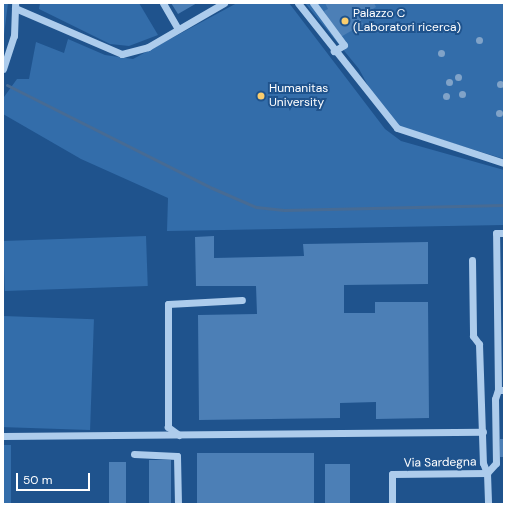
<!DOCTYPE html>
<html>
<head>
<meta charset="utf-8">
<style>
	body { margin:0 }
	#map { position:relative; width:507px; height:507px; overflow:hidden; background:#1f538d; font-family:"DM Sans",sans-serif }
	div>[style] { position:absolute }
	.green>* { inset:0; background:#336daa; transform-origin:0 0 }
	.stream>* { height:3px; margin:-1.5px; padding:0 1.5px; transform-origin:1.5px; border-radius:1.5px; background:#476b94 }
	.building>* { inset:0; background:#4c7fb6; transform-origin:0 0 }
	.minor>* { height:7px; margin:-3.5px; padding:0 3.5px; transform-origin:3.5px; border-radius:3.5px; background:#adccec }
	.trees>* { width:7px; height:7px; margin:-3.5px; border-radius:50%; background:#81a3c8 }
	.dots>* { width:11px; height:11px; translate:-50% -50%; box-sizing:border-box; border:2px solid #1f538d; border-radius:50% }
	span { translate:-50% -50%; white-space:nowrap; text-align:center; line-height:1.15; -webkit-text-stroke:4px #1f538d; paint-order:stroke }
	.poi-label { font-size:12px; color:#fff }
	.left { translate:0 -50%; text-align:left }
	.street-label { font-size:12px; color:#fff }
	.frame { position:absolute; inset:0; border:4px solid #fff; pointer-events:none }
	.scale { position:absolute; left:16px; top:473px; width:74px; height:18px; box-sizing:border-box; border:2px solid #fff; border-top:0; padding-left:5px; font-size:12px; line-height:14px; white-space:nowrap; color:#fff; -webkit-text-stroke:3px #1f538d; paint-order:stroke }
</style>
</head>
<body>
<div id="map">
	<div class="green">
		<i style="clip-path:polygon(3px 3px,8px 3px,3px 43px)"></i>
		<i style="clip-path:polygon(40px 3px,139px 3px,158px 35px,129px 46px,110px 44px,39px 9px)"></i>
		<i style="clip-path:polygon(237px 3px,289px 3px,385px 129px,401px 141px,504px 170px,504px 225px,167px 231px,168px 198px,81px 159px,3px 114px,4px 97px,17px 79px,29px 79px,36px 42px,64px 53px,68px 39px,105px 55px,133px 59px)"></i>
		<i style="clip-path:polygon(305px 3px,504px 3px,504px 159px,400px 127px,379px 106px,359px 69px)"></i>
		<i style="left:146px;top:236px;width:50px;height:143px;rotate:88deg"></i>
		<i style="left:3px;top:316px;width:91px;height:111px;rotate:2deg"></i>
		<i style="left:3px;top:445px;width:8px;height:59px"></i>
	</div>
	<div class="stream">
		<i style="left:7px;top:85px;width:229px;rotate:26.7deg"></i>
		<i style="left:212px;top:188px;width:48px;rotate:23.4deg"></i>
		<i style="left:256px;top:207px;width:28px;rotate:6deg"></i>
		<i style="left:284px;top:210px;width:220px;rotate:-1.3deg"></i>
	</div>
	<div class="building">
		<i style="clip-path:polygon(171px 3px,197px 3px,178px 14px)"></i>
		<i style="clip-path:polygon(325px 3px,374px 3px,376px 7px,359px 17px,363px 24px,339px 38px,324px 11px,328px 9px)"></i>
		<i style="clip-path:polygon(214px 236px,214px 258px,304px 256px,303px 244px,428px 242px,428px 284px,344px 285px,344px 313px,375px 313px,375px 302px,428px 302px,429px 418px,376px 419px,376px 402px,340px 403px,340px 418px,199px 420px,198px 315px,257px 314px,256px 286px,196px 286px,195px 237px)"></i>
		<i style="left:500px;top:439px;width:4px;height:18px"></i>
		<i style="left:197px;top:453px;width:117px;height:51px"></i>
		<i style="left:149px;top:460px;width:22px;height:44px"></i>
		<i style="left:109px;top:462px;width:17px;height:42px"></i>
		<i style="left:325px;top:464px;width:25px;height:40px"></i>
	</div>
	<div class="minor">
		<i style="left:163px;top:3px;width:30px;rotate:60deg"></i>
		<i style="left:298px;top:3px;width:159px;rotate:51.6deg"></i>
		<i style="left:397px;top:128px;width:113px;rotate:18.1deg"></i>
		<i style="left:313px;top:3px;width:52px;rotate:53.6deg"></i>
		<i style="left:344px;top:45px;width:12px;rotate:149deg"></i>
		<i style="left:15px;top:8px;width:116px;rotate:23.3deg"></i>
		<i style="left:122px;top:54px;width:27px;rotate:-15deg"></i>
		<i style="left:148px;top:47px;width:88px;rotate:-30.1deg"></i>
		<i style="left:3px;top:69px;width:35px;rotate:-72deg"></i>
		<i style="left:14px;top:36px;width:33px;rotate:-88deg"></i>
		<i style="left:472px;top:260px;width:76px;rotate:89.2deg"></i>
		<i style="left:473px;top:336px;width:10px;rotate:53deg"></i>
		<i style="left:479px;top:344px;width:119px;rotate:88.1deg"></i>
		<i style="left:483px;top:463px;width:11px;rotate:68deg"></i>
		<i style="left:487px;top:473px;width:13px;rotate:-48deg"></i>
		<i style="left:496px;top:463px;width:64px;rotate:-90.9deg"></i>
		<i style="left:495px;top:399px;width:9px;rotate:-72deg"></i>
		<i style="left:498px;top:390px;width:6px"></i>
		<i style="left:498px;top:390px;width:157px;rotate:-90.7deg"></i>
		<i style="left:496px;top:233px;width:8px"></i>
		<i style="left:179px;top:435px;width:14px;rotate:-144deg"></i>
		<i style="left:168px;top:427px;width:123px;rotate:-90deg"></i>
		<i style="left:168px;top:304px;width:74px;rotate:-3.1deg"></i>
		<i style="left:3px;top:436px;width:480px;rotate:-0.5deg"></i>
		<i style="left:134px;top:454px;width:43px;rotate:2.7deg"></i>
		<i style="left:177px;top:456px;width:48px;rotate:88.8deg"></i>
		<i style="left:392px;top:504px;width:30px;rotate:-90deg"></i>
		<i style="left:392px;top:474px;width:95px;rotate:-0.6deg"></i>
		<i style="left:487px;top:473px;width:31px;rotate:88deg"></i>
	</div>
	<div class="trees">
		<i style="left:479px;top:40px"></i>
		<i style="left:441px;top:53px"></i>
		<i style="left:458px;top:77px"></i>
		<i style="left:449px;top:82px"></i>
		<i style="left:500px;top:84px"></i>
		<i style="left:462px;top:94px"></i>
		<i style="left:446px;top:96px"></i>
		<i style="left:499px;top:113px"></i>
	</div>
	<div class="dots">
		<i style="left:345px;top:21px;background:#facd6d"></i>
		<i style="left:261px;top:96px;background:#facd6d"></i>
	</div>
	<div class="poi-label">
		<span class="left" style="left:353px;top:21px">Palazzo C<br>(Laboratori ricerca)</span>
		<span class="left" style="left:269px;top:96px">Humanitas<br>University</span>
	</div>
	<div class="street-label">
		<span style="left:440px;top:463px;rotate:-1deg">Via Sardegna</span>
	</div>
	<div class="frame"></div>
	<div class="scale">50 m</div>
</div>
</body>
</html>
